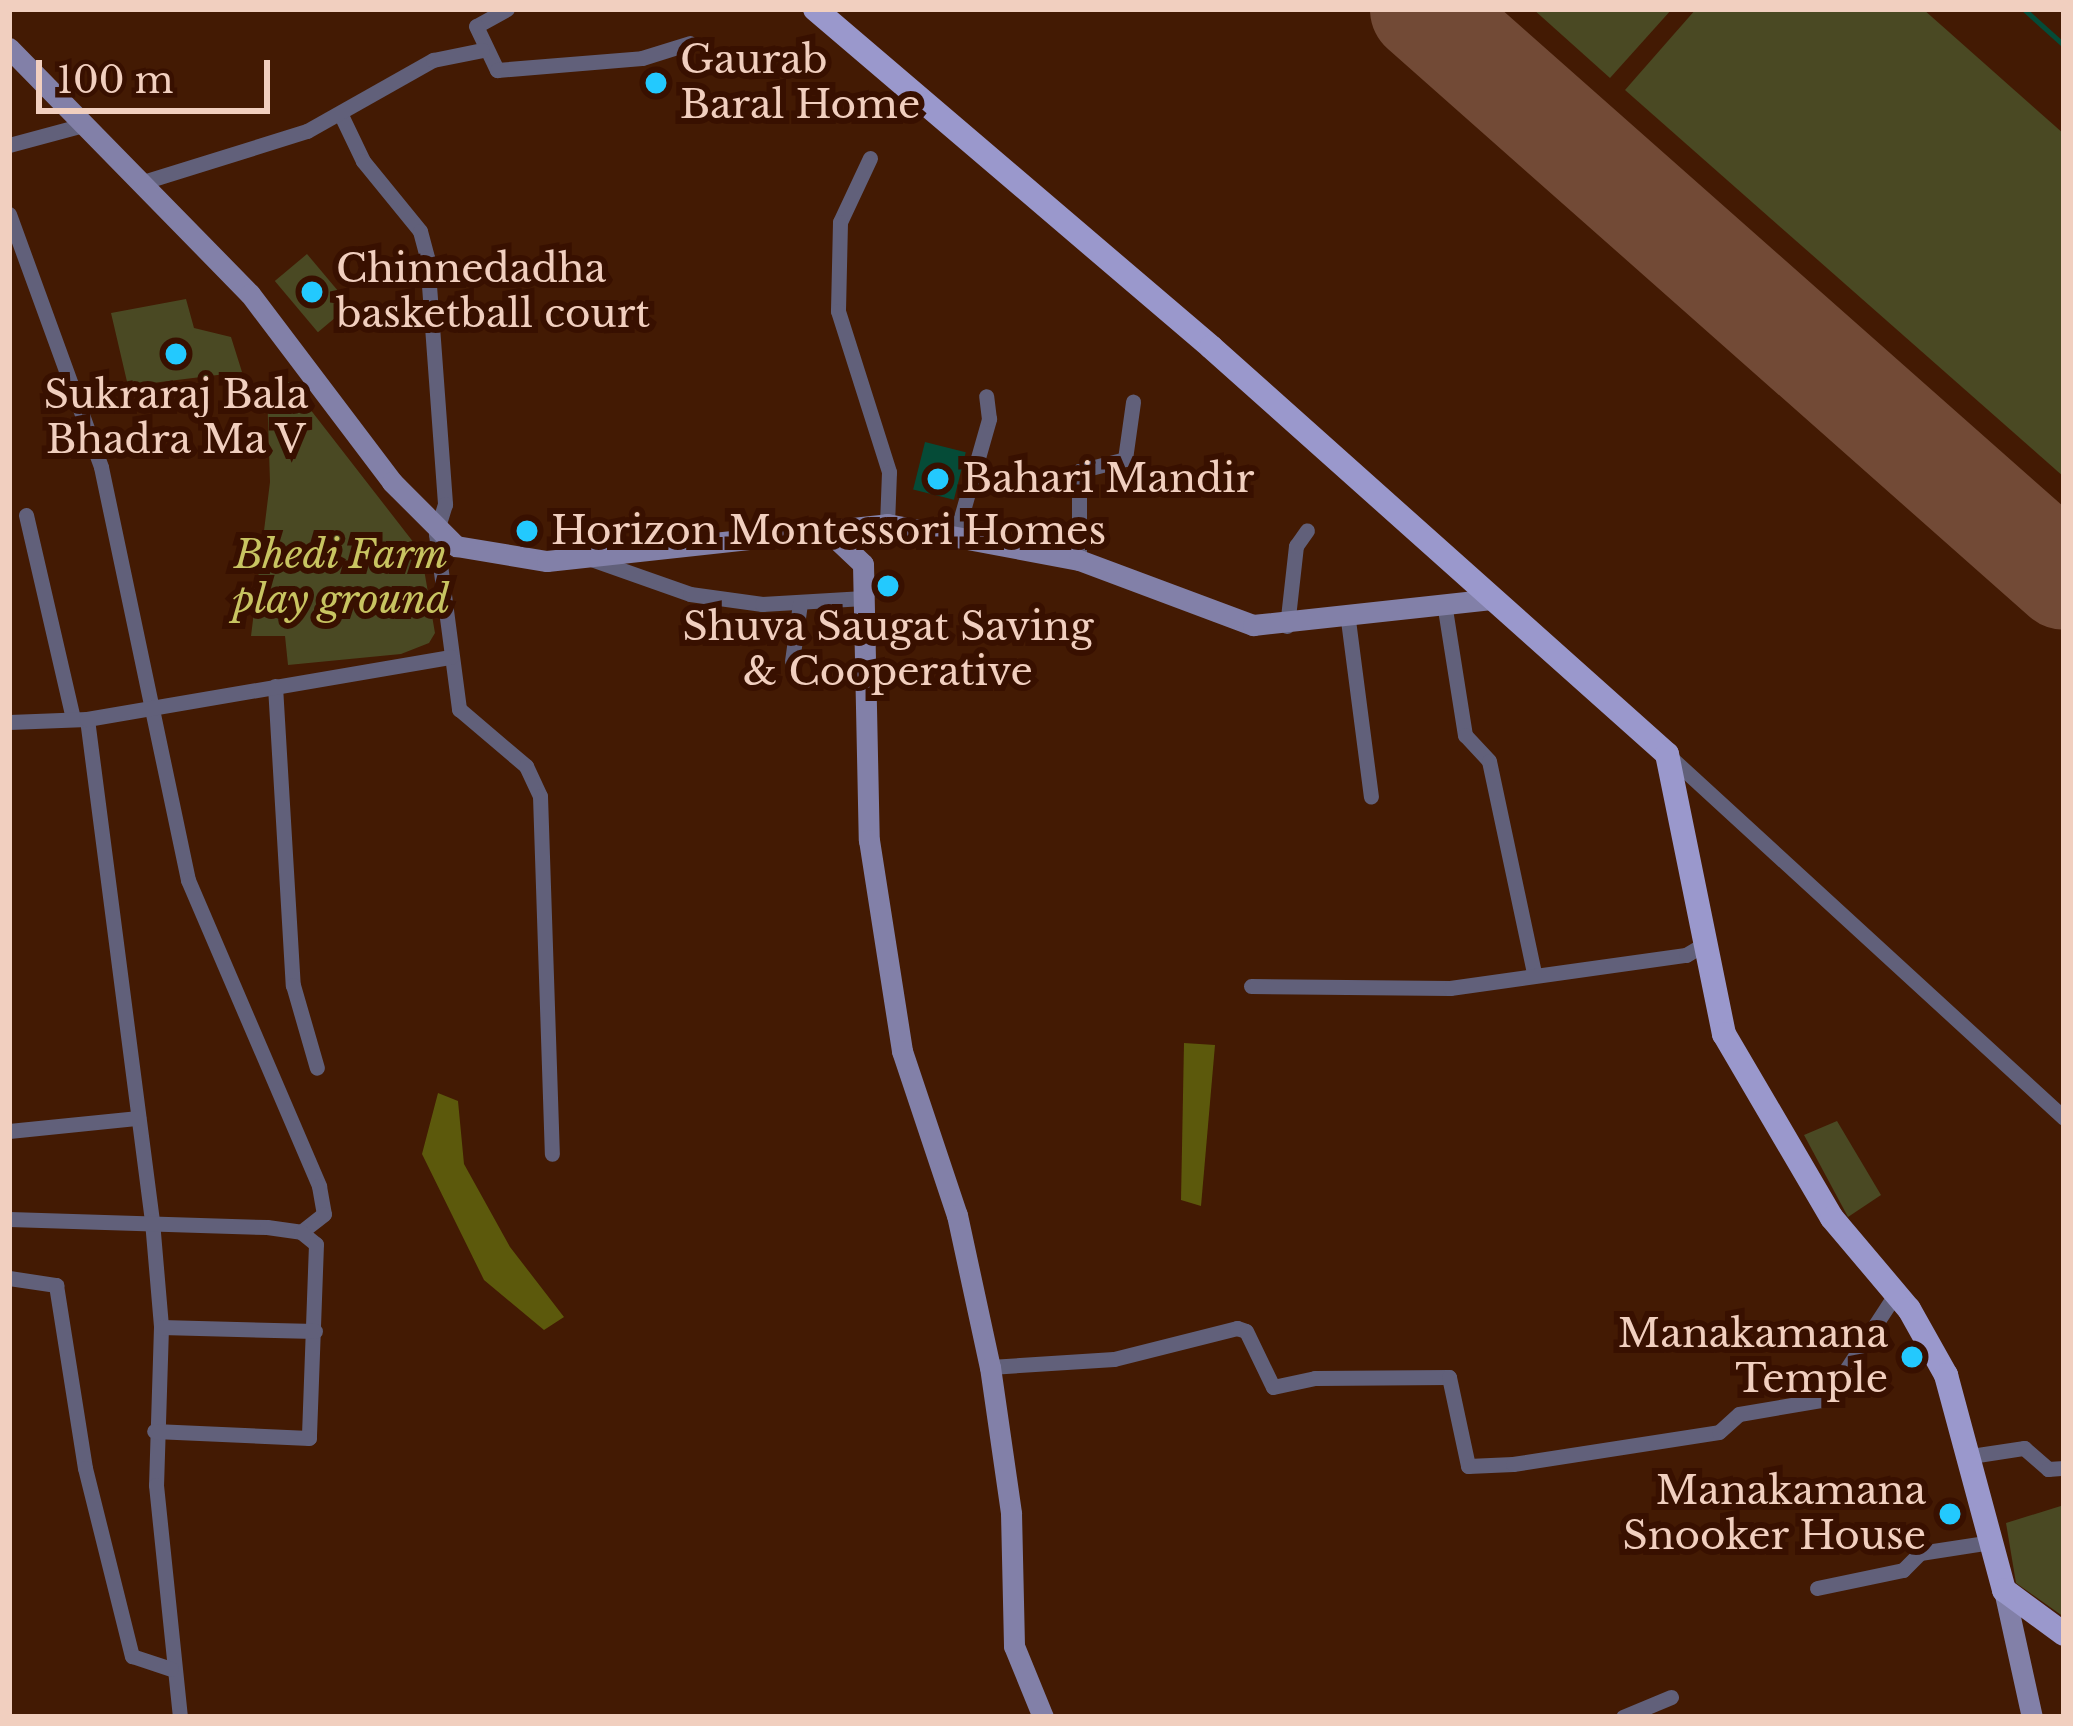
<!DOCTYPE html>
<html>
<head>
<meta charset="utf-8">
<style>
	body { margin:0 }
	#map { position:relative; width:2073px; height:1726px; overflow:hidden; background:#431a03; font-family:"Libre Baskerville",serif }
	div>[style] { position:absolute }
	.green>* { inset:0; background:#4a4923; transform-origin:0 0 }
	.forest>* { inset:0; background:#5c590c }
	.water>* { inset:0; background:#054b37; transform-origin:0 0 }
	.stream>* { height:4.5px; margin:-2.25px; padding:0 2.25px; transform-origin:2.25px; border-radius:2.25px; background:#054b37 }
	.taxiway>* { height:42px; margin:-21px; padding:0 21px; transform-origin:21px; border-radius:21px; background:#724a36 }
	.runway>* { height:105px; margin:-52.5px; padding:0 52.5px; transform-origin:52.5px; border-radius:52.5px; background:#724a36 }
	.street>* { height:15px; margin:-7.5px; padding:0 7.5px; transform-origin:7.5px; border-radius:7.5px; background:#61607a }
	.secondary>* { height:21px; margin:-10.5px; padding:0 10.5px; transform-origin:10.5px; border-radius:10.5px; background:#8280a8 }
	.primary>* { height:24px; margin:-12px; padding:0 12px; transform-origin:12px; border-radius:12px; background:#9a98cc }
	.dots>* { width:33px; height:33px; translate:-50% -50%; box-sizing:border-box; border:6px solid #381000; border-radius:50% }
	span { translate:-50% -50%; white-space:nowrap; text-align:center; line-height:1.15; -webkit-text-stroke:12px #381000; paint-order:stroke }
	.poi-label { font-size:39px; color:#f1cfbf }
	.left { translate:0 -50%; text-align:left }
	.right { translate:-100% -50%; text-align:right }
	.park-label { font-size:39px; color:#c8c461; font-style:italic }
	.frame { position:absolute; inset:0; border:12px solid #f1cfbf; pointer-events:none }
	.scale { position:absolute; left:36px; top:60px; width:234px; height:54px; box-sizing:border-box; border:6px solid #f1cfbf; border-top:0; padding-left:15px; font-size:36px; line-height:42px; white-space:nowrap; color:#f1cfbf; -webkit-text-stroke:9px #381000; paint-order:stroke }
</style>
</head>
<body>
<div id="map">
	<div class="green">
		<i style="clip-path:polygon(1533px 9px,1672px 9px,1610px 78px)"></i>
		<i style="clip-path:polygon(1696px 9px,1923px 9px,2064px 134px,2064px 477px,1625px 90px)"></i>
		<i style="left:307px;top:254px;width:67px;height:42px;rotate:50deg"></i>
		<i style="clip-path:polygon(186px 299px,194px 328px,231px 337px,242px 372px,128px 386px,111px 313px)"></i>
		<i style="clip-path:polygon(289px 382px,421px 552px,435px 633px,429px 643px,401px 654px,288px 665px,285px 636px,251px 636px,270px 482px,267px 390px)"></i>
		<i style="clip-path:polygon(1837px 1121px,1881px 1195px,1848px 1217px,1804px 1135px)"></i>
		<i style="clip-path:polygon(2064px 1505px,2064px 1617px,2016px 1583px,2006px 1523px)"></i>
	</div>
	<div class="forest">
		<i style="clip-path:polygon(1184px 1043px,1215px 1045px,1201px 1206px,1181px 1200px)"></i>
		<i style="clip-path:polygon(438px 1093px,458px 1101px,464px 1164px,510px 1247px,564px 1317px,544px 1330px,484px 1280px,422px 1154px)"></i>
	</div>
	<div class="water">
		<i style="left:925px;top:442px;width:42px;height:49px;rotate:14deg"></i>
	</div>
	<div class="stream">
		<i style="left:2024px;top:9px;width:54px;rotate:42deg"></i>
	</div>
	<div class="taxiway">
		<i style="left:1442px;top:9px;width:46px;rotate:58.4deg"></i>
	</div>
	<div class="runway">
		<i style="left:1422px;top:9px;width:857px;rotate:41.5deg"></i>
	</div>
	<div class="street">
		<i style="left:507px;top:9px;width:35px;rotate:151deg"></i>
		<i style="left:476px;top:26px;width:49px;rotate:64.5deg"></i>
		<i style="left:497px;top:70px;width:145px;rotate:-4.7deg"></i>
		<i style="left:642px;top:58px;width:50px;rotate:-17.4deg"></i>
		<i style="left:341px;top:115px;width:51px;rotate:64.4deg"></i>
		<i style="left:363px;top:161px;width:90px;rotate:50.8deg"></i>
		<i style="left:420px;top:231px;width:28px;rotate:75deg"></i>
		<i style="left:427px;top:258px;width:247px;rotate:85.8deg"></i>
		<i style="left:445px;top:504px;width:31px;rotate:107deg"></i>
		<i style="left:436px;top:534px;width:177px;rotate:82.5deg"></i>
		<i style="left:459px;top:709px;width:88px;rotate:40.4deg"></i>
		<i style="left:526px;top:766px;width:33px;rotate:65deg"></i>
		<i style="left:540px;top:796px;width:358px;rotate:88.1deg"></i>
		<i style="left:9px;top:145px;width:77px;rotate:-15.1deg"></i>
		<i style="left:870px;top:158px;width:71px;rotate:115.1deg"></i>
		<i style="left:840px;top:222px;width:89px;rotate:91.3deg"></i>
		<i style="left:838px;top:311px;width:169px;rotate:72.4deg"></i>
		<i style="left:889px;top:472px;width:52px;rotate:92.2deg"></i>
		<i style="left:140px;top:183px;width:175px;rotate:-17.3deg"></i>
		<i style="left:307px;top:131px;width:145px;rotate:-29.4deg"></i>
		<i style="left:433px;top:60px;width:50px;rotate:-11.5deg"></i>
		<i style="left:9px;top:214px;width:269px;rotate:70deg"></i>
		<i style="left:101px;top:467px;width:422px;rotate:78.1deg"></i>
		<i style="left:188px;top:880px;width:333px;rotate:66.8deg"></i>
		<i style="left:319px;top:1186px;width:28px;rotate:80deg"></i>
		<i style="left:324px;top:1214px;width:29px;rotate:142deg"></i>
		<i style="left:26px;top:515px;width:209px;rotate:77deg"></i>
		<i style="left:956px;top:535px;width:121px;rotate:-74.1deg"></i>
		<i style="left:989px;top:419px;width:23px;rotate:-97deg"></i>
		<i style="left:588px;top:558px;width:108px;rotate:19.4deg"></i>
		<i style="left:690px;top:594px;width:73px;rotate:7.9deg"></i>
		<i style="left:762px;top:604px;width:102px;rotate:-3.4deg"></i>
		<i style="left:1079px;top:560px;width:89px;rotate:-90deg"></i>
		<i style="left:1079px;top:471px;width:48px;rotate:-14.6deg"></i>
		<i style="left:1125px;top:459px;width:58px;rotate:-82deg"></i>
		<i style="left:1445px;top:609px;width:128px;rotate:81deg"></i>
		<i style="left:1465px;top:735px;width:35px;rotate:47deg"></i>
		<i style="left:1489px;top:761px;width:217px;rotate:78deg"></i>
		<i style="left:1348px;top:620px;width:178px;rotate:82.6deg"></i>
		<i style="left:1287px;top:626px;width:81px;rotate:-83.6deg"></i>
		<i style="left:1296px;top:546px;width:19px;rotate:-55deg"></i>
		<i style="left:792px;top:661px;width:59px;rotate:-82.1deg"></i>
		<i style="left:275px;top:686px;width:300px;rotate:86.6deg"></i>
		<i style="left:293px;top:985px;width:86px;rotate:73.9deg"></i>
		<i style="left:87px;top:719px;width:506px;rotate:82.62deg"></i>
		<i style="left:152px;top:1221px;width:106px;rotate:85.1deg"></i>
		<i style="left:161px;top:1327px;width:158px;rotate:91.8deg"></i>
		<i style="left:156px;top:1485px;width:233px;rotate:84.1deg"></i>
		<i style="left:9px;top:722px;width:78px;rotate:-2.2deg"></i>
		<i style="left:87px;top:719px;width:369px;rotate:-9.7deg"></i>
		<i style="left:1668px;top:755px;width:537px;rotate:42.51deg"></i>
		<i style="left:1251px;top:986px;width:199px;rotate:0.6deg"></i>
		<i style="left:1450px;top:988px;width:238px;rotate:-8deg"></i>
		<i style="left:1686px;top:955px;width:21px;rotate:-31deg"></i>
		<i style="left:9px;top:1131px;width:130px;rotate:-5.8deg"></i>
		<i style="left:9px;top:1219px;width:258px;rotate:1.8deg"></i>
		<i style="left:267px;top:1227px;width:34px;rotate:8deg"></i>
		<i style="left:301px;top:1232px;width:19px;rotate:39deg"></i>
		<i style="left:316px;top:1244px;width:194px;rotate:92.1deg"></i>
		<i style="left:309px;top:1438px;width:155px;rotate:-177.4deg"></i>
		<i style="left:9px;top:1278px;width:48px;rotate:8.5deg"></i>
		<i style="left:56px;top:1285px;width:185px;rotate:81deg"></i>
		<i style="left:85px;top:1468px;width:194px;rotate:76deg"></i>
		<i style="left:132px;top:1656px;width:41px;rotate:18.4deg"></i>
		<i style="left:161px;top:1327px;width:154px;rotate:1.5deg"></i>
		<i style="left:990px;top:1367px;width:124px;rotate:-3.7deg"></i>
		<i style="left:1114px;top:1359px;width:127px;rotate:-14.1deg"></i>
		<i style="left:1237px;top:1328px;width:9px;rotate:18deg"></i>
		<i style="left:1246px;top:1331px;width:62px;rotate:64.3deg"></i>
		<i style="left:1273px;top:1387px;width:43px;rotate:-12.1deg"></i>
		<i style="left:1315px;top:1378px;width:134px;rotate:-0.4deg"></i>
		<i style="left:1449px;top:1377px;width:91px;rotate:77.9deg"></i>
		<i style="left:1468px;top:1466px;width:45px;rotate:-2.5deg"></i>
		<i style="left:1513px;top:1464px;width:208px;rotate:-8.8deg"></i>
		<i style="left:1719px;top:1432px;width:27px;rotate:-42deg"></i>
		<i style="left:1739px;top:1414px;width:89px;rotate:-9.7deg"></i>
		<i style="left:1827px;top:1399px;width:126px;rotate:-56.9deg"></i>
		<i style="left:1971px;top:1456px;width:54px;rotate:-8.6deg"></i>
		<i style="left:2024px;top:1448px;width:32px;rotate:41deg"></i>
		<i style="left:2048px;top:1469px;width:16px;rotate:-4deg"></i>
		<i style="left:1817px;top:1588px;width:88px;rotate:-11.8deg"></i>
		<i style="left:1903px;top:1570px;width:24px;rotate:-45deg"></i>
		<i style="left:1920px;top:1553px;width:73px;rotate:-8.7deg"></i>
		<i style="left:1623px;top:1717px;width:52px;rotate:-22.6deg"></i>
	</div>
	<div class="secondary">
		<i style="left:9px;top:48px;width:344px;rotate:45.6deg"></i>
		<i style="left:250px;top:294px;width:236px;rotate:52.9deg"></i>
		<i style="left:392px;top:482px;width:91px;rotate:45deg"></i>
		<i style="left:456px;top:546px;width:92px;rotate:9.4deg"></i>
		<i style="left:547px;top:561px;width:342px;rotate:-6.2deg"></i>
		<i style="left:887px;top:524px;width:195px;rotate:10.6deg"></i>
		<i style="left:1079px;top:560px;width:186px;rotate:20.5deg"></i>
		<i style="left:1253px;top:625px;width:242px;rotate:-6.2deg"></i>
		<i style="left:826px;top:529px;width:51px;rotate:43.4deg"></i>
		<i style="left:863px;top:564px;width:276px;rotate:88.8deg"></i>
		<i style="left:869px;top:840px;width:214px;rotate:81.1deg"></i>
		<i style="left:902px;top:1051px;width:173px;rotate:71.5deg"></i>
		<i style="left:957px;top:1215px;width:156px;rotate:77.8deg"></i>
		<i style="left:990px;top:1367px;width:148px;rotate:81.8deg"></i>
		<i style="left:1011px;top:1513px;width:133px;rotate:88.7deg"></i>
		<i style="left:1014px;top:1646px;width:77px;rotate:67.8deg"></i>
		<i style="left:2004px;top:1590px;width:130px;rotate:77.6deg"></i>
	</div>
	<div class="primary">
		<i style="left:815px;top:9px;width:521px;rotate:40.48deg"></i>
		<i style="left:1211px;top:347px;width:611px;rotate:41.75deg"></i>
		<i style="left:1667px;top:754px;width:286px;rotate:78.5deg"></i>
		<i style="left:1724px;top:1034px;width:213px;rotate:59.6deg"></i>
		<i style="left:1832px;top:1218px;width:119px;rotate:49.8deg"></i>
		<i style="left:1909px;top:1309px;width:76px;rotate:60.7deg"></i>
		<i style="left:1946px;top:1375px;width:223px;rotate:74.9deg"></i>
		<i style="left:2004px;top:1590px;width:74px;rotate:36.3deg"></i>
	</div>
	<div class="dots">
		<i style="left:656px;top:83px;background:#23c9fe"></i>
		<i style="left:312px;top:292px;background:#23c9fe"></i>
		<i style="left:176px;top:354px;background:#23c9fe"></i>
		<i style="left:938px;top:479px;background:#23c9fe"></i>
		<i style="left:527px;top:531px;background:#23c9fe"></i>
		<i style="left:888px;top:586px;background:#23c9fe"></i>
		<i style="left:1912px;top:1357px;background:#23c9fe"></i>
		<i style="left:1950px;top:1514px;background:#23c9fe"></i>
	</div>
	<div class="poi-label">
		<span class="left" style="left:680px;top:83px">Gaurab<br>Baral Home</span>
		<span class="left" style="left:336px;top:292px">Chinnedadha<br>basketball court</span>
		<span style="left:176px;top:418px">Sukraraj Bala<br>Bhadra Ma V</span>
		<span class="left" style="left:962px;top:479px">Bahari Mandir</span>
		<span class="left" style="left:551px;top:531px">Horizon Montessori Homes</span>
		<span style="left:888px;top:650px">Shuva Saugat Saving<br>&amp; Cooperative</span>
		<span class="right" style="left:1888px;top:1357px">Manakamana<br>Temple</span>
		<span class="right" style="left:1926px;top:1514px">Manakamana<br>Snooker House</span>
	</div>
	<div class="park-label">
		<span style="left:341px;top:578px">Bhedi Farm<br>play ground</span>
	</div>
	<div class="frame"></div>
	<div class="scale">100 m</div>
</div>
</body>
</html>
